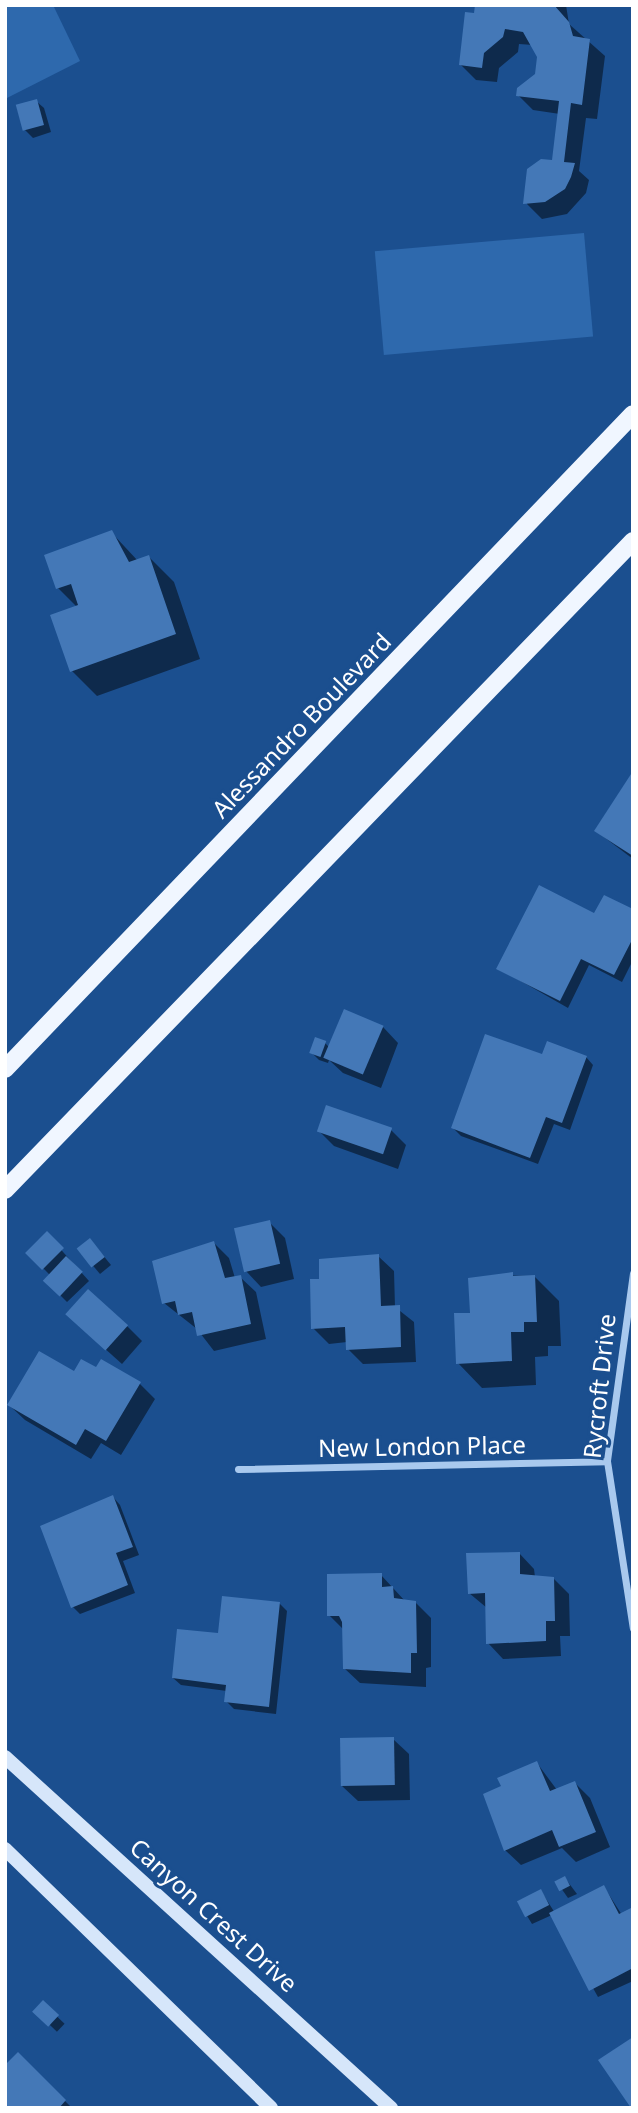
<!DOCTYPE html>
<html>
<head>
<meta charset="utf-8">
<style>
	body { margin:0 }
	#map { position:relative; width:638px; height:2113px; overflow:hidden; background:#1b4f8f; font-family:"Noto Sans",sans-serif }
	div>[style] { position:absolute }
	.green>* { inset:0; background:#2e69ad; transform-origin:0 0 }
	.shadow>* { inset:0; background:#0007; transform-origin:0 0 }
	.building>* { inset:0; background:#4478b7; transform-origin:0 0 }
	.street>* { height:7px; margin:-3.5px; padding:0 3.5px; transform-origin:3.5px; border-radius:3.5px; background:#a9c9ee }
	.secondary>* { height:14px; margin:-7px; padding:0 7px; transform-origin:7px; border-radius:7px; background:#d6e6fa }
	.primary>* { height:18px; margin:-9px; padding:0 9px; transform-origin:9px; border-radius:9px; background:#f0f6ff }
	span { translate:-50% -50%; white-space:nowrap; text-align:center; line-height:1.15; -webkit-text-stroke:6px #1b4f8f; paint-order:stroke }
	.street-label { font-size:24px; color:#fff }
	.frame { position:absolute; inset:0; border:7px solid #fff; pointer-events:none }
</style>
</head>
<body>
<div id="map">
	<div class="green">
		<i style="clip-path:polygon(5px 5px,53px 5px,80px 61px,5px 99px)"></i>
		<i style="left:584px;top:233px;width:104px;height:210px;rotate:85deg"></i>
	</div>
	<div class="shadow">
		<i style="clip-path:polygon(477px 5px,566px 5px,569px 24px,605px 56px,597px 119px,586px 118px,579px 171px,589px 180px,586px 193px,567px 214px,542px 219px,527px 204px,529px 170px,553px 162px,560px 114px,533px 110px,518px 95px,536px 75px,539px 57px,533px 45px,519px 44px,518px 52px,499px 68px,497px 82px,476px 80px,460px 64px)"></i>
		<i style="clip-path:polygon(36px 101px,44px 108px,51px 132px,33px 138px,25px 130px)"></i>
		<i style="clip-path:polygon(111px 532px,138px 561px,149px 557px,174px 582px,200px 659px,97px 696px,72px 671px,52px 616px,77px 607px,58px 588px)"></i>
		<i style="clip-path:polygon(633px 774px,633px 859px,596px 831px)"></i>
		<i style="clip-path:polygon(633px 911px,633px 960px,622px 982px,589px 965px,568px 1008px,498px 968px,595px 915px)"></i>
		<i style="clip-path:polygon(383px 1027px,398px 1043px,381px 1088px,343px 1073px,329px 1060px,328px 1063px,319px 1060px,311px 1052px,325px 1043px,331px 1049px)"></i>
		<i style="clip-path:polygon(543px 1057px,586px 1057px,593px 1065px,570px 1130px,554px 1124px,538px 1164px,461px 1136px,453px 1128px)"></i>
		<i style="clip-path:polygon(391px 1130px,406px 1145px,398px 1169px,334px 1146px,319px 1131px)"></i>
		<i style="clip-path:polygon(269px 1222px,285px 1238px,294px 1279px,261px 1287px,246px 1271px)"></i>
		<i style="clip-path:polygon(47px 1234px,89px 1281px,67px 1302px,45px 1280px,50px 1275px,28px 1253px)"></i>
		<i style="clip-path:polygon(214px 1243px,229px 1258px,235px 1278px,240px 1277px,256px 1292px,266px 1339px,214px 1351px,197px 1329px,164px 1303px)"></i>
		<i style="clip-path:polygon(97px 1248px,111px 1265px,100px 1274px,79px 1249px)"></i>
		<i style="clip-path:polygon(378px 1256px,394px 1271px,395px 1307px,414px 1322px,416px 1362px,363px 1364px,348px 1349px,347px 1342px,329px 1344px,313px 1328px)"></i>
		<i style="clip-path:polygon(491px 1275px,534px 1276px,559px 1301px,561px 1346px,548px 1346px,548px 1356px,535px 1357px,536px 1385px,482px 1388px,458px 1363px,472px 1314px)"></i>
		<i style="clip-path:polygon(127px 1326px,142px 1341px,122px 1364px,83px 1329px)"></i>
		<i style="clip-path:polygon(96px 1369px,140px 1384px,155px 1399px,121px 1455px,101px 1443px,91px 1459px,25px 1420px,9px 1405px,75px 1374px)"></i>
		<i style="clip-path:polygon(113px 1497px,120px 1505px,139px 1555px,123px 1561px,135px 1593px,80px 1614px,73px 1607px)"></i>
		<i style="clip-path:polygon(519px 1553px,534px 1569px,535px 1577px,553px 1578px,569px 1594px,570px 1636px,560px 1636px,561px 1656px,503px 1659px,488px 1643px,487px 1608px,469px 1593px)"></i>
		<i style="clip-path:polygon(381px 1575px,405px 1601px,415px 1602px,431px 1618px,431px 1667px,426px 1668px,426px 1687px,360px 1683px,344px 1668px,344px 1630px,329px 1615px)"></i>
		<i style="clip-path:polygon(279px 1603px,287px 1611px,276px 1714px,234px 1709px,226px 1701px,227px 1691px,181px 1685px,173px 1678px,220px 1635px)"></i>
		<i style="clip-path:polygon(393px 1739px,409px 1754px,410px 1800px,358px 1801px,342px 1786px)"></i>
		<i style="clip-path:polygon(537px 1763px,557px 1790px,575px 1783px,590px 1798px,610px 1847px,576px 1862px,562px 1848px,521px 1865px,505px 1850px,503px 1787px)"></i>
		<i style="clip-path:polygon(565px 1878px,577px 1894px,568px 1898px,556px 1881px)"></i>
		<i style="clip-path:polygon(604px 1887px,622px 1915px,633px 1909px,633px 1981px,598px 1997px,552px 1915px,532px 1924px,518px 1901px,541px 1891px,555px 1913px)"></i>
		<i style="left:43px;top:2003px;width:30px;height:11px;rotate:44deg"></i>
		<i style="clip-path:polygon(18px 2054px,72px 2108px,5px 2108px)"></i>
	</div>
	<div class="building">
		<i style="clip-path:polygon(475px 5px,554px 5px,569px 22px,573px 36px,590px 39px,582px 105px,571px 103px,564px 162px,575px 163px,571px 177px,565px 189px,545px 202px,523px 204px,527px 169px,541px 159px,552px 160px,559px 101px,516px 96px,517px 88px,535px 74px,537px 57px,523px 32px,505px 29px,503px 37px,484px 53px,482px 68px,459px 65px,465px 12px,474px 13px)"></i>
		<i style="left:37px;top:99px;width:27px;height:22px;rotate:75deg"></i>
		<i style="clip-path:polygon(112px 530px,129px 562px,149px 555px,176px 634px,70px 672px,50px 615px,78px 605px,71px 584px,56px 589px,44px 555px)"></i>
		<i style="clip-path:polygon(633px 771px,633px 856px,594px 831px)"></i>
		<i style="clip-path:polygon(539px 885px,594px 913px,604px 895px,633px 909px,633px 938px,614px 975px,581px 959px,560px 1001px,496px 969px)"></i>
		<i style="left:344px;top:1009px;width:43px;height:53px;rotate:23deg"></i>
		<i style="clip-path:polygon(485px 1034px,542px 1054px,547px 1041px,587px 1056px,562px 1123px,546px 1117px,530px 1158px,451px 1128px)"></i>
		<i style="left:315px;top:1037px;width:12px;height:17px;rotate:20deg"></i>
		<i style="left:326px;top:1105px;width:70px;height:28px;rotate:19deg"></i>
		<i style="left:270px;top:1220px;width:45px;height:37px;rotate:77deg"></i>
		<i style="left:47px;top:1231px;width:24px;height:31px;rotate:45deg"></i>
		<i style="left:90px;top:1238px;width:24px;height:17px;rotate:52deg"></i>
		<i style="clip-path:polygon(214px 1241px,225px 1278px,241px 1275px,251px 1324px,197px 1336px,192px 1312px,178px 1315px,175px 1301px,162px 1304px,152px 1261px)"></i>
		<i style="clip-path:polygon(379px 1254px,381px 1306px,400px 1305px,401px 1347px,346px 1350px,345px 1327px,311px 1329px,310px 1279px,319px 1279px,319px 1259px)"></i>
		<i style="left:66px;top:1256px;width:23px;height:34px;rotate:43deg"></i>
		<i style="clip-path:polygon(513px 1272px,513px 1276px,535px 1275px,537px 1322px,524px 1322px,524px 1332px,511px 1332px,512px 1361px,456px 1364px,454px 1313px,470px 1313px,468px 1278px)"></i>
		<i style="left:88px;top:1289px;width:54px;height:34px;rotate:42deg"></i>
		<i style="clip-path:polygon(39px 1351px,74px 1371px,81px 1359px,96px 1367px,101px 1359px,141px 1382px,106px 1441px,85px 1429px,76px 1445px,7px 1405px)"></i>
		<i style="clip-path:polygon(113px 1495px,133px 1547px,116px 1553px,128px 1585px,71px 1608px,40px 1526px)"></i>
		<i style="clip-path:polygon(520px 1552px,520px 1574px,554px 1577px,555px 1621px,546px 1621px,546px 1641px,486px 1644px,485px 1593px,468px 1594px,466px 1553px)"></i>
		<i style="clip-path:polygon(382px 1573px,382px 1587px,393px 1586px,394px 1598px,416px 1601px,417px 1653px,411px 1653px,411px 1673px,343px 1669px,342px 1622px,339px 1616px,327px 1616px,327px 1574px)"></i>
		<i style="clip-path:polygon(222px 1596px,280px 1602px,269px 1707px,224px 1702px,226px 1685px,172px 1678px,177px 1629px,218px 1633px)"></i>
		<i style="left:394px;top:1737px;width:48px;height:54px;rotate:89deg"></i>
		<i style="clip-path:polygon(537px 1761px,550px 1791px,575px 1781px,596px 1832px,559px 1847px,552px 1830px,504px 1851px,483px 1794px,501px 1786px,497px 1778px)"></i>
		<i style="left:565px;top:1876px;width:11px;height:12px;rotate:63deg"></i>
		<i style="clip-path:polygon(604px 1885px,619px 1914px,633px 1907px,633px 1968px,589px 1991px,549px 1913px)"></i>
		<i style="left:541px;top:1889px;width:18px;height:27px;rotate:63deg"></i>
		<i style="left:43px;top:2000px;width:22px;height:16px;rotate:43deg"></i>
		<i style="clip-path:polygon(633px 2037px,633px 2108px,631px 2108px,598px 2060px)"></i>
		<i style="clip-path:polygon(18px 2052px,66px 2100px,59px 2108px,5px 2108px,5px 2065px)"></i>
	</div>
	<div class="street">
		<i style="left:633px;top:1273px;width:190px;rotate:97.9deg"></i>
		<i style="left:607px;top:1461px;width:169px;rotate:81.2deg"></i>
		<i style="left:238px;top:1469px;width:369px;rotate:-1.2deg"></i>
	</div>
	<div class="secondary">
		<i style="left:5px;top:1757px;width:522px;rotate:42.28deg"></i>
		<i style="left:5px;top:1849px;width:371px;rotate:44.2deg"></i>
	</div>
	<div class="primary">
		<i style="left:5px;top:1069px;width:907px;rotate:-46.21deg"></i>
		<i style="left:5px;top:1190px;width:903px;rotate:-45.94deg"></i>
	</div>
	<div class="street-label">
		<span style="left:301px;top:725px;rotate:-46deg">Alessandro Boulevard</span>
		<span style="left:599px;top:1386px;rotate:-84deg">Rycroft Drive</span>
		<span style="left:422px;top:1446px;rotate:-1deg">New London Place</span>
		<span style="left:214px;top:1915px;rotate:42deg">Canyon Crest Drive</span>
	</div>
	<div class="frame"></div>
</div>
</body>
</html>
